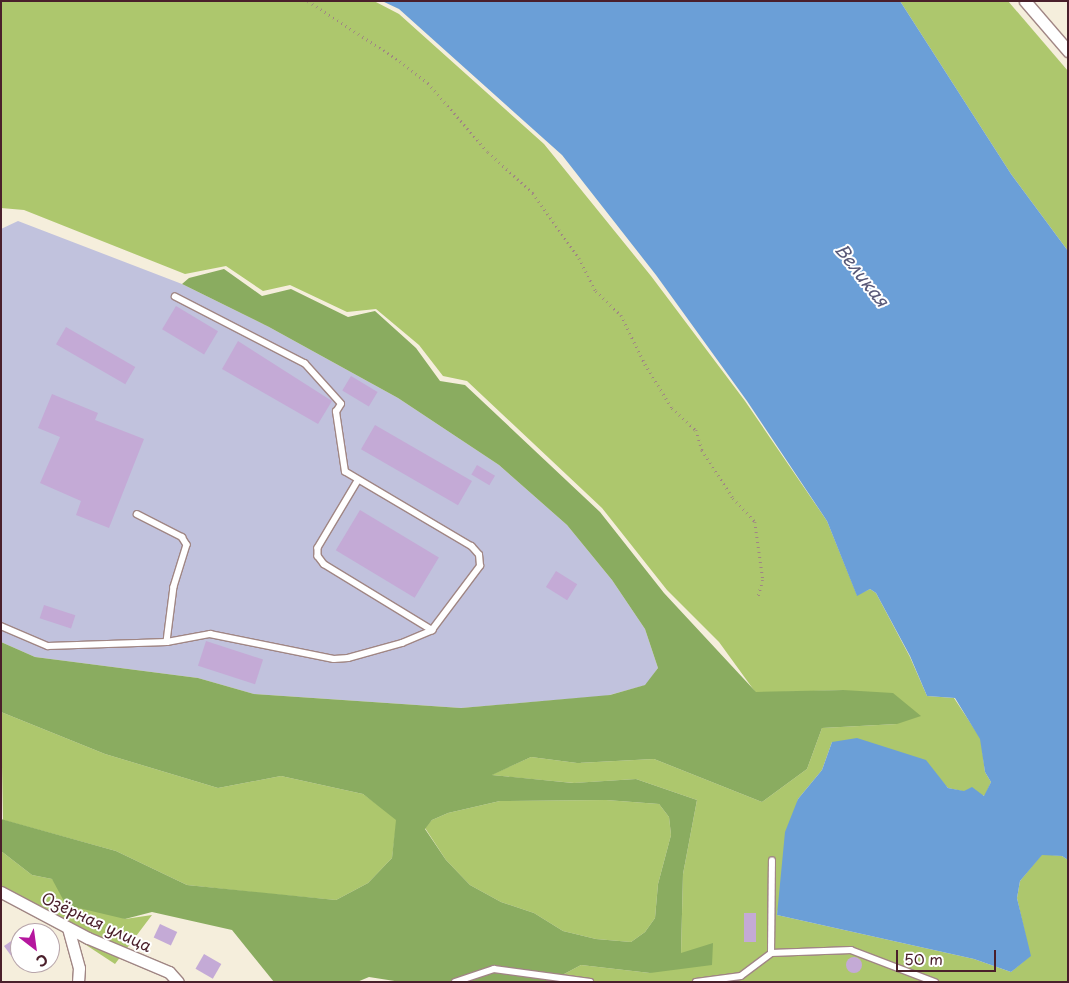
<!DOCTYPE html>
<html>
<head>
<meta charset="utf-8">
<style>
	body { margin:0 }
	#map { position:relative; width:1069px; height:983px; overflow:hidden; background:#f5eedc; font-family:"Playpen Sans",sans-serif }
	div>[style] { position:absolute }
	.industrial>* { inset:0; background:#c1c2dd }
	.green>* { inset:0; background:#adc76d }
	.forest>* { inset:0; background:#8aac60 }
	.water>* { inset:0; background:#6b9fd7 }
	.building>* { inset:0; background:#c4aad6; transform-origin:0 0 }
	.round { border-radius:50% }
	.path>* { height:2.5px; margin-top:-1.25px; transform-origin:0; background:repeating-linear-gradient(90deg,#a08684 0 1px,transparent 0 5px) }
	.roads { filter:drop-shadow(1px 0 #a08684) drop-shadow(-1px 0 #a08684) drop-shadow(0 1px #a08684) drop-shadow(0 -1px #a08684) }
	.service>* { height:5.5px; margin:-2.75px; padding:0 2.75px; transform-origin:2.75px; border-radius:2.75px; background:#fff }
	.minor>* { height:11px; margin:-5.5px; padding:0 5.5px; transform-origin:5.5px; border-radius:5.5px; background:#fff }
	span { translate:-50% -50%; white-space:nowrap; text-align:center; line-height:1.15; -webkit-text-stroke:4px #fff; paint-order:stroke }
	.street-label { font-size:16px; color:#4a1f2b }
	.water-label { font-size:18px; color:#595978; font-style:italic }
	.frame { position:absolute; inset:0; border:2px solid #4a1f2b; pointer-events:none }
	.north { position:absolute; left:10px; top:923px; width:50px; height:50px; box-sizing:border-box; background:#fff; border:1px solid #b7a5aa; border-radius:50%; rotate:150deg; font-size:14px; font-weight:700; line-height:20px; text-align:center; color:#4a1f2b }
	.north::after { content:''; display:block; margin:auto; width:18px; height:22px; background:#b5179e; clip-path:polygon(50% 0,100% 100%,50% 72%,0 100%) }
	.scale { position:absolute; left:896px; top:950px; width:100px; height:22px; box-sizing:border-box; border:2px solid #4a1f2b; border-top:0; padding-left:6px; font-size:15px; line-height:18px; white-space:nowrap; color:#4a1f2b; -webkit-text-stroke:4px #fff; paint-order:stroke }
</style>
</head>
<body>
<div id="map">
	<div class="industrial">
		<i style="clip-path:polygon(18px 221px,182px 284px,269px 327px,398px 398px,499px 465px,567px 525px,612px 580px,645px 629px,658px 668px,646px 685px,606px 696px,461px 708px,254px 694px,198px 678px,35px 657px,1px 642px,1px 229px)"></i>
	</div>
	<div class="green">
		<i style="clip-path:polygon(1px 1px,374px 1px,399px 14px,544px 144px,651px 276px,745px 401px,827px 521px,857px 595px,870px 589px,876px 593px,910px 657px,927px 696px,954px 698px,981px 739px,985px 772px,991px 782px,985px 796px,948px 788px,939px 778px,832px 742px,822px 770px,798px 799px,777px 915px,974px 959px,1011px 972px,1030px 956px,1017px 898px,1020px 881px,1042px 854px,1062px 856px,1068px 860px,1068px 982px,549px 982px,581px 965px,650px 973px,681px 954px,683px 874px,697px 800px,636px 779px,574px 783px,491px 775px,531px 757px,577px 763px,654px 759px,762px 802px,807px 769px,822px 728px,897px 724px,843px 690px,756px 693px,719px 642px,667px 590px,602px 508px,467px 381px,443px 376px,419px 345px,376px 309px,347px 312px,290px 285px,263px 291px,226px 266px,185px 274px,24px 210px,1px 208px)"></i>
		<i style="clip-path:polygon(900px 1px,1008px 1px,1068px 71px,1068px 251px,1011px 174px)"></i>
		<i style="clip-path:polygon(1px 712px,105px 754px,218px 788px,281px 776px,363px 794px,397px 819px,392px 858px,368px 883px,336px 900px,260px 893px,187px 885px,116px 851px,3px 820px)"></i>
		<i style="clip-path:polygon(606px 800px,659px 804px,669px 817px,671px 835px,658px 884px,655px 918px,645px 932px,631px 942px,596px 939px,563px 931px,534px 913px,501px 902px,470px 885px,446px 860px,425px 828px,432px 820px,448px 813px,500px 801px)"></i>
		<i style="clip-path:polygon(1px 851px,32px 875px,52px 879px,125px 919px,152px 915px,115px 964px,48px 920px,1px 895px)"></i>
	</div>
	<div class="forest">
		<i style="clip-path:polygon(evenodd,224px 269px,262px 296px,291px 289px,348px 317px,375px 311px,416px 348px,440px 381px,465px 385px,600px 512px,664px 593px,756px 692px,843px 690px,893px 693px,921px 716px,897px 724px,822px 728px,807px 769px,762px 802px,654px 759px,577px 763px,531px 757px,492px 775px,573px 783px,636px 779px,697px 800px,683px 874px,681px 953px,713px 943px,712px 965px,650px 973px,581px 965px,549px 982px,401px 982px,369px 977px,357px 982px,274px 982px,232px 930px,152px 912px,125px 919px,66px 905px,52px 879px,32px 875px,1px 851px,1px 819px,116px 851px,187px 885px,336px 900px,368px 883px,392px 858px,396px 820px,363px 794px,281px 776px,218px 788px,105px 754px,1px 712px,1px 642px,35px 657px,198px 678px,254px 694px,461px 708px,610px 695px,645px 685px,658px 668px,645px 629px,612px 580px,567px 525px,499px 465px,398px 398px,269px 327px,182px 284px,189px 278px,224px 269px,606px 800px,659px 804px,669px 817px,671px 835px,658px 884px,655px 918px,645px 932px,631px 942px,596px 939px,563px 931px,534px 913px,501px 902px,470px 885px,446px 860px,425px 829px,432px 820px,448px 813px,500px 801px,606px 800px)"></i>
	</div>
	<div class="water">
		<i style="clip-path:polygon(382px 1px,900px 1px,1011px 174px,1068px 251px,1068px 860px,1062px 856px,1042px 855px,1020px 881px,1017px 898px,1031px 956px,1011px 972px,974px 959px,777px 915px,785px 832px,798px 799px,822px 770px,832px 742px,857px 738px,926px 760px,948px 788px,964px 791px,972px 787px,984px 796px,991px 782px,985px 772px,980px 739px,955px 698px,927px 696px,910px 656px,876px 593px,870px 589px,857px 596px,827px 521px,747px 401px,656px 275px,562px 155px,399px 9px)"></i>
	</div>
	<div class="building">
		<i style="left:176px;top:306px;width:49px;height:27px;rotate:31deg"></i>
		<i style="left:66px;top:327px;width:80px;height:20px;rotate:30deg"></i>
		<i style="clip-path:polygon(238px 341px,332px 401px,318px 424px,222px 369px)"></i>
		<i style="left:351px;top:376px;width:31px;height:17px;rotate:31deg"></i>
		<i style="clip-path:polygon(52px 394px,98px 413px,95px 420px,144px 439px,109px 528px,76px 515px,81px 501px,40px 483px,60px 437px,38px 428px)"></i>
		<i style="left:375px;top:425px;width:112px;height:28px;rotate:30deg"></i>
		<i style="left:477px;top:465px;width:21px;height:11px;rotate:31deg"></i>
		<i style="left:360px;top:510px;width:92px;height:47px;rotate:31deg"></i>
		<i style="left:556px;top:571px;width:25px;height:19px;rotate:32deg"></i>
		<i style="left:44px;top:605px;width:33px;height:14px;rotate:18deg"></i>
		<i style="left:206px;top:641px;width:60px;height:26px;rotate:18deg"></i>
		<i style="left:744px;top:913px;width:12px;height:29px"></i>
		<i style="left:160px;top:924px;width:19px;height:15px;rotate:25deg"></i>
		<i style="clip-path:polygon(20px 935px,20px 968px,4px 946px)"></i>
		<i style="left:204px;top:954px;width:20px;height:17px;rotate:30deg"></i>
		<i class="round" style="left:846px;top:957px;width:16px;height:16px"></i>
	</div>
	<div class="path">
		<i style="left:308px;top:1px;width:110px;rotate:33.1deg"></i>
		<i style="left:400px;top:61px;width:36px;rotate:38deg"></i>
		<i style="left:428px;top:83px;width:91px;rotate:49deg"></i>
		<i style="left:488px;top:152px;width:61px;rotate:42.3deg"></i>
		<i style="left:533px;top:193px;width:80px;rotate:54.7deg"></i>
		<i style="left:579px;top:258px;width:37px;rotate:63deg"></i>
		<i style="left:596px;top:291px;width:35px;rotate:44deg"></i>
		<i style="left:621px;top:315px;width:55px;rotate:63.9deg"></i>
		<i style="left:645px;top:364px;width:52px;rotate:58.5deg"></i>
		<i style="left:672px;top:408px;width:33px;rotate:43deg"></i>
		<i style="left:696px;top:430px;width:21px;rotate:73deg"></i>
		<i style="left:702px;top:450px;width:57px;rotate:57.1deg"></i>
		<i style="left:733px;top:498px;width:33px;rotate:47deg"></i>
		<i style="left:755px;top:522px;width:59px;rotate:82.1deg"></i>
		<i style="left:763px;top:580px;width:19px;rotate:106deg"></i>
	</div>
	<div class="roads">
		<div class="service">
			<i style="left:358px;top:481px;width:78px;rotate:120.8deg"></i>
			<i style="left:318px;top:548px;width:8px;rotate:90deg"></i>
			<i style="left:318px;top:556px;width:10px;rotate:53deg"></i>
			<i style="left:324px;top:564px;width:127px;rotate:31.4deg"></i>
			<i style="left:137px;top:514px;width:51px;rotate:27.1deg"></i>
			<i style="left:182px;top:537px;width:9px;rotate:58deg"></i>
			<i style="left:187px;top:545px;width:44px;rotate:107.2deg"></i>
			<i style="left:174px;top:587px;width:55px;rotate:97.3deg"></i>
			<i style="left:1px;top:626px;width:51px;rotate:23.1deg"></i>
			<i style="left:48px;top:646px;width:119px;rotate:-1.9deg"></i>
			<i style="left:167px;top:642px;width:44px;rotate:-10.5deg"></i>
			<i style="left:210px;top:634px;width:126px;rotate:11.4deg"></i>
			<i style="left:334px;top:659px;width:14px;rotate:-4deg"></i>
			<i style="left:348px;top:658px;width:56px;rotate:-15.5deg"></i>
			<i style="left:402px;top:643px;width:33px;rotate:-23deg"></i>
			<i style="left:432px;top:630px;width:80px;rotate:-53.1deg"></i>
			<i style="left:480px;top:566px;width:11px;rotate:-95deg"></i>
			<i style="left:479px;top:555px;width:11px;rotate:-131deg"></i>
			<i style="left:472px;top:547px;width:147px;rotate:-149.4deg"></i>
			<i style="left:345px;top:472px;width:61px;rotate:-98.5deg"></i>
			<i style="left:336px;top:412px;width:9px;rotate:-58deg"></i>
			<i style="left:341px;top:404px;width:54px;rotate:-132deg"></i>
			<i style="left:305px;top:364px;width:146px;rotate:-152.7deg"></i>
			<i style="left:771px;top:953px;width:80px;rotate:-2.1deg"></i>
			<i style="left:851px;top:950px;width:90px;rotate:20.9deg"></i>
			<i style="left:455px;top:982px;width:41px;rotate:-18.4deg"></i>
			<i style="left:494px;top:969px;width:97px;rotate:7.7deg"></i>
			<i style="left:696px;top:982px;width:45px;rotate:-7.6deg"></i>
			<i style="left:741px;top:976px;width:38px;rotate:-37deg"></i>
			<i style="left:771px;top:953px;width:92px;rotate:-89.4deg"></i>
		</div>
		<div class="minor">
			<i style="left:1025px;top:1px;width:66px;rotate:49.3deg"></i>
			<i style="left:1px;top:892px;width:98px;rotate:27.9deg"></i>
			<i style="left:88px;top:938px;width:88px;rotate:22.8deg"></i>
			<i style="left:169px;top:972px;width:13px;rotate:48deg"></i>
			<i style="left:68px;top:928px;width:41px;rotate:74.6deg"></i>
			<i style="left:79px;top:968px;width:14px;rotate:94deg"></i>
		</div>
	</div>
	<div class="street-label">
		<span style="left:97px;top:921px;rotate:25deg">Озёрная улица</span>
	</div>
	<div class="water-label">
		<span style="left:862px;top:275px;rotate:52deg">Великая</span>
	</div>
	<div class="frame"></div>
	<div class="north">С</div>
	<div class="scale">50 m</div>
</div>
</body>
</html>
